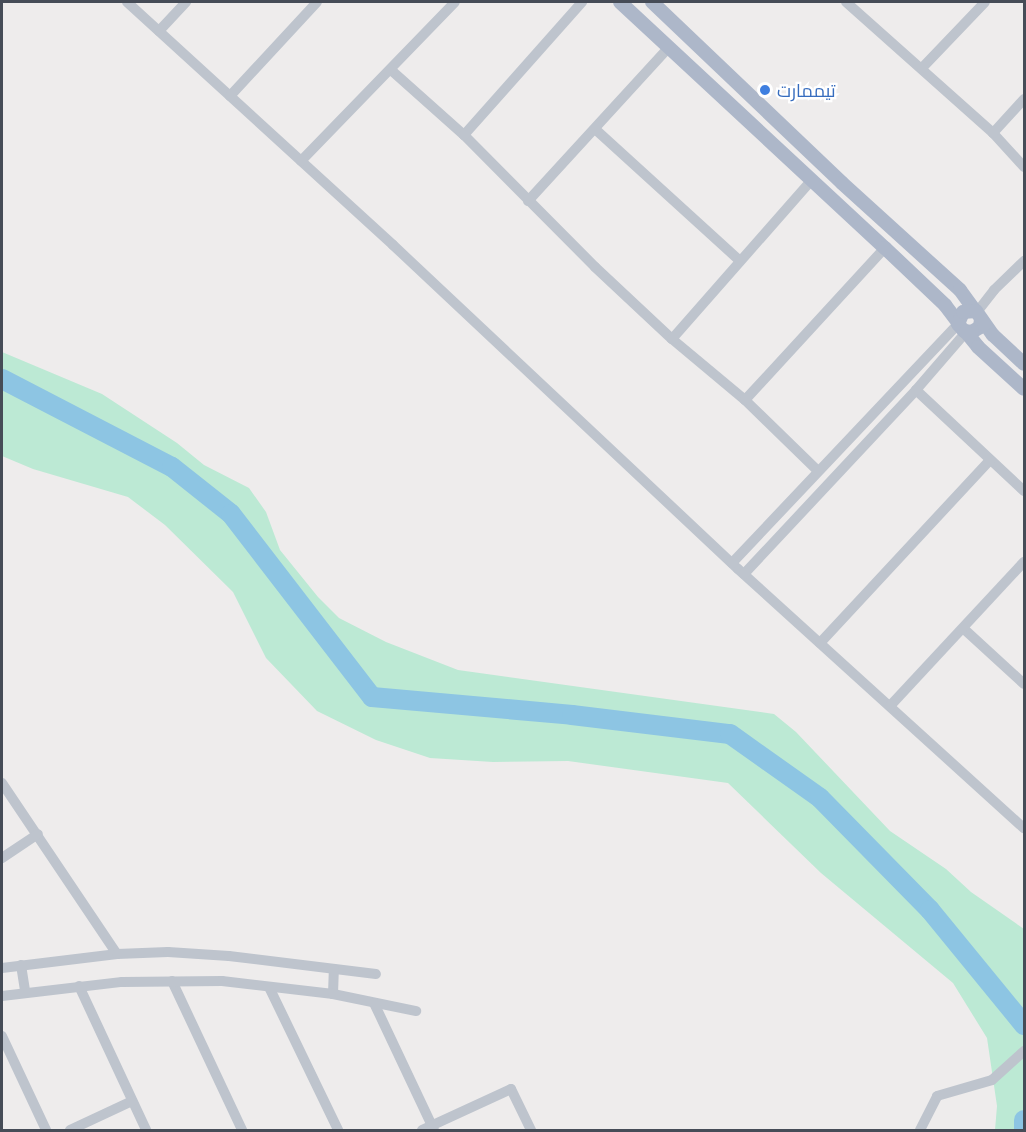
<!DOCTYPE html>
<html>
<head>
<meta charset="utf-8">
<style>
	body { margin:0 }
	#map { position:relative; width:1026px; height:1132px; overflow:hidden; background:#eeecec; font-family:"Open Sans",Cairo,sans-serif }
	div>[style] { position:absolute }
	.green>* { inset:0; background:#bce9d4 }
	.river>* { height:20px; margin:-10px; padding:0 10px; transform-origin:10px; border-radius:10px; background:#8dc5e3 }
	.minor>* { height:10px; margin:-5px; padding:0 5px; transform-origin:5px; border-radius:5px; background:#bec4cd }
	.major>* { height:14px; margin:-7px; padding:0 7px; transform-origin:7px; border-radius:7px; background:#adb7c9 }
	.dots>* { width:16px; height:16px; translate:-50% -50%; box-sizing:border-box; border:3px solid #fff; border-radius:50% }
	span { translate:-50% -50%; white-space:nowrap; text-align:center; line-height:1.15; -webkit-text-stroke:4.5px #fff; paint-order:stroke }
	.shop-label { font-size:18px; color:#366cbe }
	.left { translate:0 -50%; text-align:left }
	.frame { position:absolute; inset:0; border:3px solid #464c57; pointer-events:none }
</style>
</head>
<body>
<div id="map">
	<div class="green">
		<i style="clip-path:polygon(2px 352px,102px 394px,177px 443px,204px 465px,249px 488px,266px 512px,280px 550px,318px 597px,339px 618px,386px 642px,458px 670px,774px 714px,796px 732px,890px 831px,946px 869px,971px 892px,1024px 929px,1024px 1130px,995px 1130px,997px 1106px,987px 1038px,953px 983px,821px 873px,728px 783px,568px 761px,493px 762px,430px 758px,376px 740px,317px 711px,266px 658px,233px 592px,165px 525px,128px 497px,33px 469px,2px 456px)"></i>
	</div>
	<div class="river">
		<i style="left:2px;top:379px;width:191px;rotate:27.4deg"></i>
		<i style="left:172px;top:467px;width:75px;rotate:38.5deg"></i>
		<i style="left:231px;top:514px;width:231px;rotate:52.4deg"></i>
		<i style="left:372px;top:697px;width:201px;rotate:5.1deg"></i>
		<i style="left:572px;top:715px;width:159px;rotate:6.9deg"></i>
		<i style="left:730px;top:734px;width:110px;rotate:35.4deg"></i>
		<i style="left:820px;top:798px;width:157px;rotate:45.5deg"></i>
		<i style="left:930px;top:910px;width:149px;rotate:50.7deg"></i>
		<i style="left:1024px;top:1130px;width:10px;rotate:-90deg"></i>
	</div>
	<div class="minor">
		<i style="left:127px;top:2px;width:360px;rotate:42.4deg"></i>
		<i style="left:393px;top:245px;width:473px;rotate:43.2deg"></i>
		<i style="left:738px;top:569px;width:386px;rotate:42.2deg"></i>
		<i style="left:846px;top:2px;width:197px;rotate:41.7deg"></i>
		<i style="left:993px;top:133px;width:46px;rotate:47.6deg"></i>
		<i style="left:159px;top:31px;width:40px;rotate:-47deg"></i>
		<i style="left:922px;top:68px;width:91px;rotate:-46.3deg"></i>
		<i style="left:391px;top:70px;width:98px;rotate:41.7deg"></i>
		<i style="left:464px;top:135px;width:186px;rotate:45.2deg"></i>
		<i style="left:595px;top:267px;width:105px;rotate:43.1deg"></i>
		<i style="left:672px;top:339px;width:95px;rotate:39.9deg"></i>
		<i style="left:745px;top:400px;width:102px;rotate:44.2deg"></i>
		<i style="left:230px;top:96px;width:128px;rotate:-47.2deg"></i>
		<i style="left:595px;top:129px;width:195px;rotate:42.3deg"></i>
		<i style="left:993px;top:133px;width:46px;rotate:-47.6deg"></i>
		<i style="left:464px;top:135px;width:178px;rotate:-48.4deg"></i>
		<i style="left:301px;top:161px;width:221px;rotate:-45.9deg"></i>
		<i style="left:528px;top:201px;width:209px;rotate:-47.5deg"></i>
		<i style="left:977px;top:312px;width:28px;rotate:-52deg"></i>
		<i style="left:994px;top:290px;width:42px;rotate:-44deg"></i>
		<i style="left:672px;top:339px;width:210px;rotate:-48.7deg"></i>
		<i style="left:916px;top:390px;width:148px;rotate:43.1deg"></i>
		<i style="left:745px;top:400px;width:207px;rotate:-47.4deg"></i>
		<i style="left:732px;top:563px;width:329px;rotate:-46.6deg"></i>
		<i style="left:744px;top:574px;width:252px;rotate:-46.9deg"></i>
		<i style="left:916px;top:390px;width:77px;rotate:-49.2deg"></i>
		<i style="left:964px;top:629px;width:81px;rotate:42.5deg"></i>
		<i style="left:820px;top:643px;width:250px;rotate:-47.1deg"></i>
		<i style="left:890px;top:706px;width:197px;rotate:-47.1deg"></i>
		<i style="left:2px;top:783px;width:206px;rotate:56.1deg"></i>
		<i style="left:2px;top:858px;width:43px;rotate:-33.7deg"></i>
		<i style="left:21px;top:965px;width:26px;rotate:81deg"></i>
		<i style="left:2px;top:968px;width:116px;rotate:-6.9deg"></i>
		<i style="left:117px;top:954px;width:51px;rotate:-2.2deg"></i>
		<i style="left:168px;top:952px;width:61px;rotate:3.8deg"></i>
		<i style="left:229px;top:956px;width:148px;rotate:7deg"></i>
		<i style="left:172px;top:981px;width:165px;rotate:64.8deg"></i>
		<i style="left:79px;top:986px;width:159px;rotate:65deg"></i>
		<i style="left:269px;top:987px;width:159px;rotate:64.2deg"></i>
		<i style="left:333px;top:994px;width:25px;rotate:-88deg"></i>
		<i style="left:2px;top:996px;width:121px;rotate:-6.7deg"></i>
		<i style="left:122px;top:982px;width:100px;rotate:-0.6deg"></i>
		<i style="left:222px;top:981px;width:112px;rotate:6.7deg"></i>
		<i style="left:333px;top:994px;width:85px;rotate:11.6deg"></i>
		<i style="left:374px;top:1003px;width:140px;rotate:64.7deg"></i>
		<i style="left:2px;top:1036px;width:104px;rotate:64.9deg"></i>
		<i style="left:70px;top:1130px;width:68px;rotate:-25.1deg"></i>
		<i style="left:422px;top:1130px;width:98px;rotate:-24.7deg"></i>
		<i style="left:511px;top:1089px;width:46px;rotate:64deg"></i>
		<i style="left:920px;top:1130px;width:38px;rotate:-63deg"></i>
		<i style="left:937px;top:1096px;width:57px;rotate:-16.2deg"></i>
		<i style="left:992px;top:1080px;width:43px;rotate:-42.2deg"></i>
	</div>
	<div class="major">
		<i style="left:620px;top:2px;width:362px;rotate:42.9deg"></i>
		<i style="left:885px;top:248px;width:83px;rotate:43.5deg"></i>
		<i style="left:945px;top:305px;width:21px;rotate:53deg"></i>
		<i style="left:652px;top:2px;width:262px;rotate:43.6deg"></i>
		<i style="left:842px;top:183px;width:159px;rotate:42.2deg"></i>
		<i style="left:960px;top:290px;width:26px;rotate:54deg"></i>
		<i style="left:981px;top:319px;width:8px;rotate:97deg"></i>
		<i style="left:980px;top:327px;width:9px;rotate:148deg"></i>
		<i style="left:972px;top:332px;width:8px;rotate:-173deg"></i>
		<i style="left:964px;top:331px;width:9px;rotate:-131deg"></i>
		<i style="left:958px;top:324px;width:13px;rotate:-67deg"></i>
		<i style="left:963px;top:312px;width:13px;rotate:-4deg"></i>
		<i style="left:976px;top:311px;width:29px;rotate:55deg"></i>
		<i style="left:993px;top:335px;width:42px;rotate:43.1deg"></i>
		<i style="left:966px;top:332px;width:19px;rotate:51deg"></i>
		<i style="left:978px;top:347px;width:62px;rotate:42.4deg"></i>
	</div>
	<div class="dots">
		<i style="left:765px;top:90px;background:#3f7fe0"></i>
	</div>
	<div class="shop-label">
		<span class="left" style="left:777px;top:90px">تیممارت</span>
	</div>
	<div class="frame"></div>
</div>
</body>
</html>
